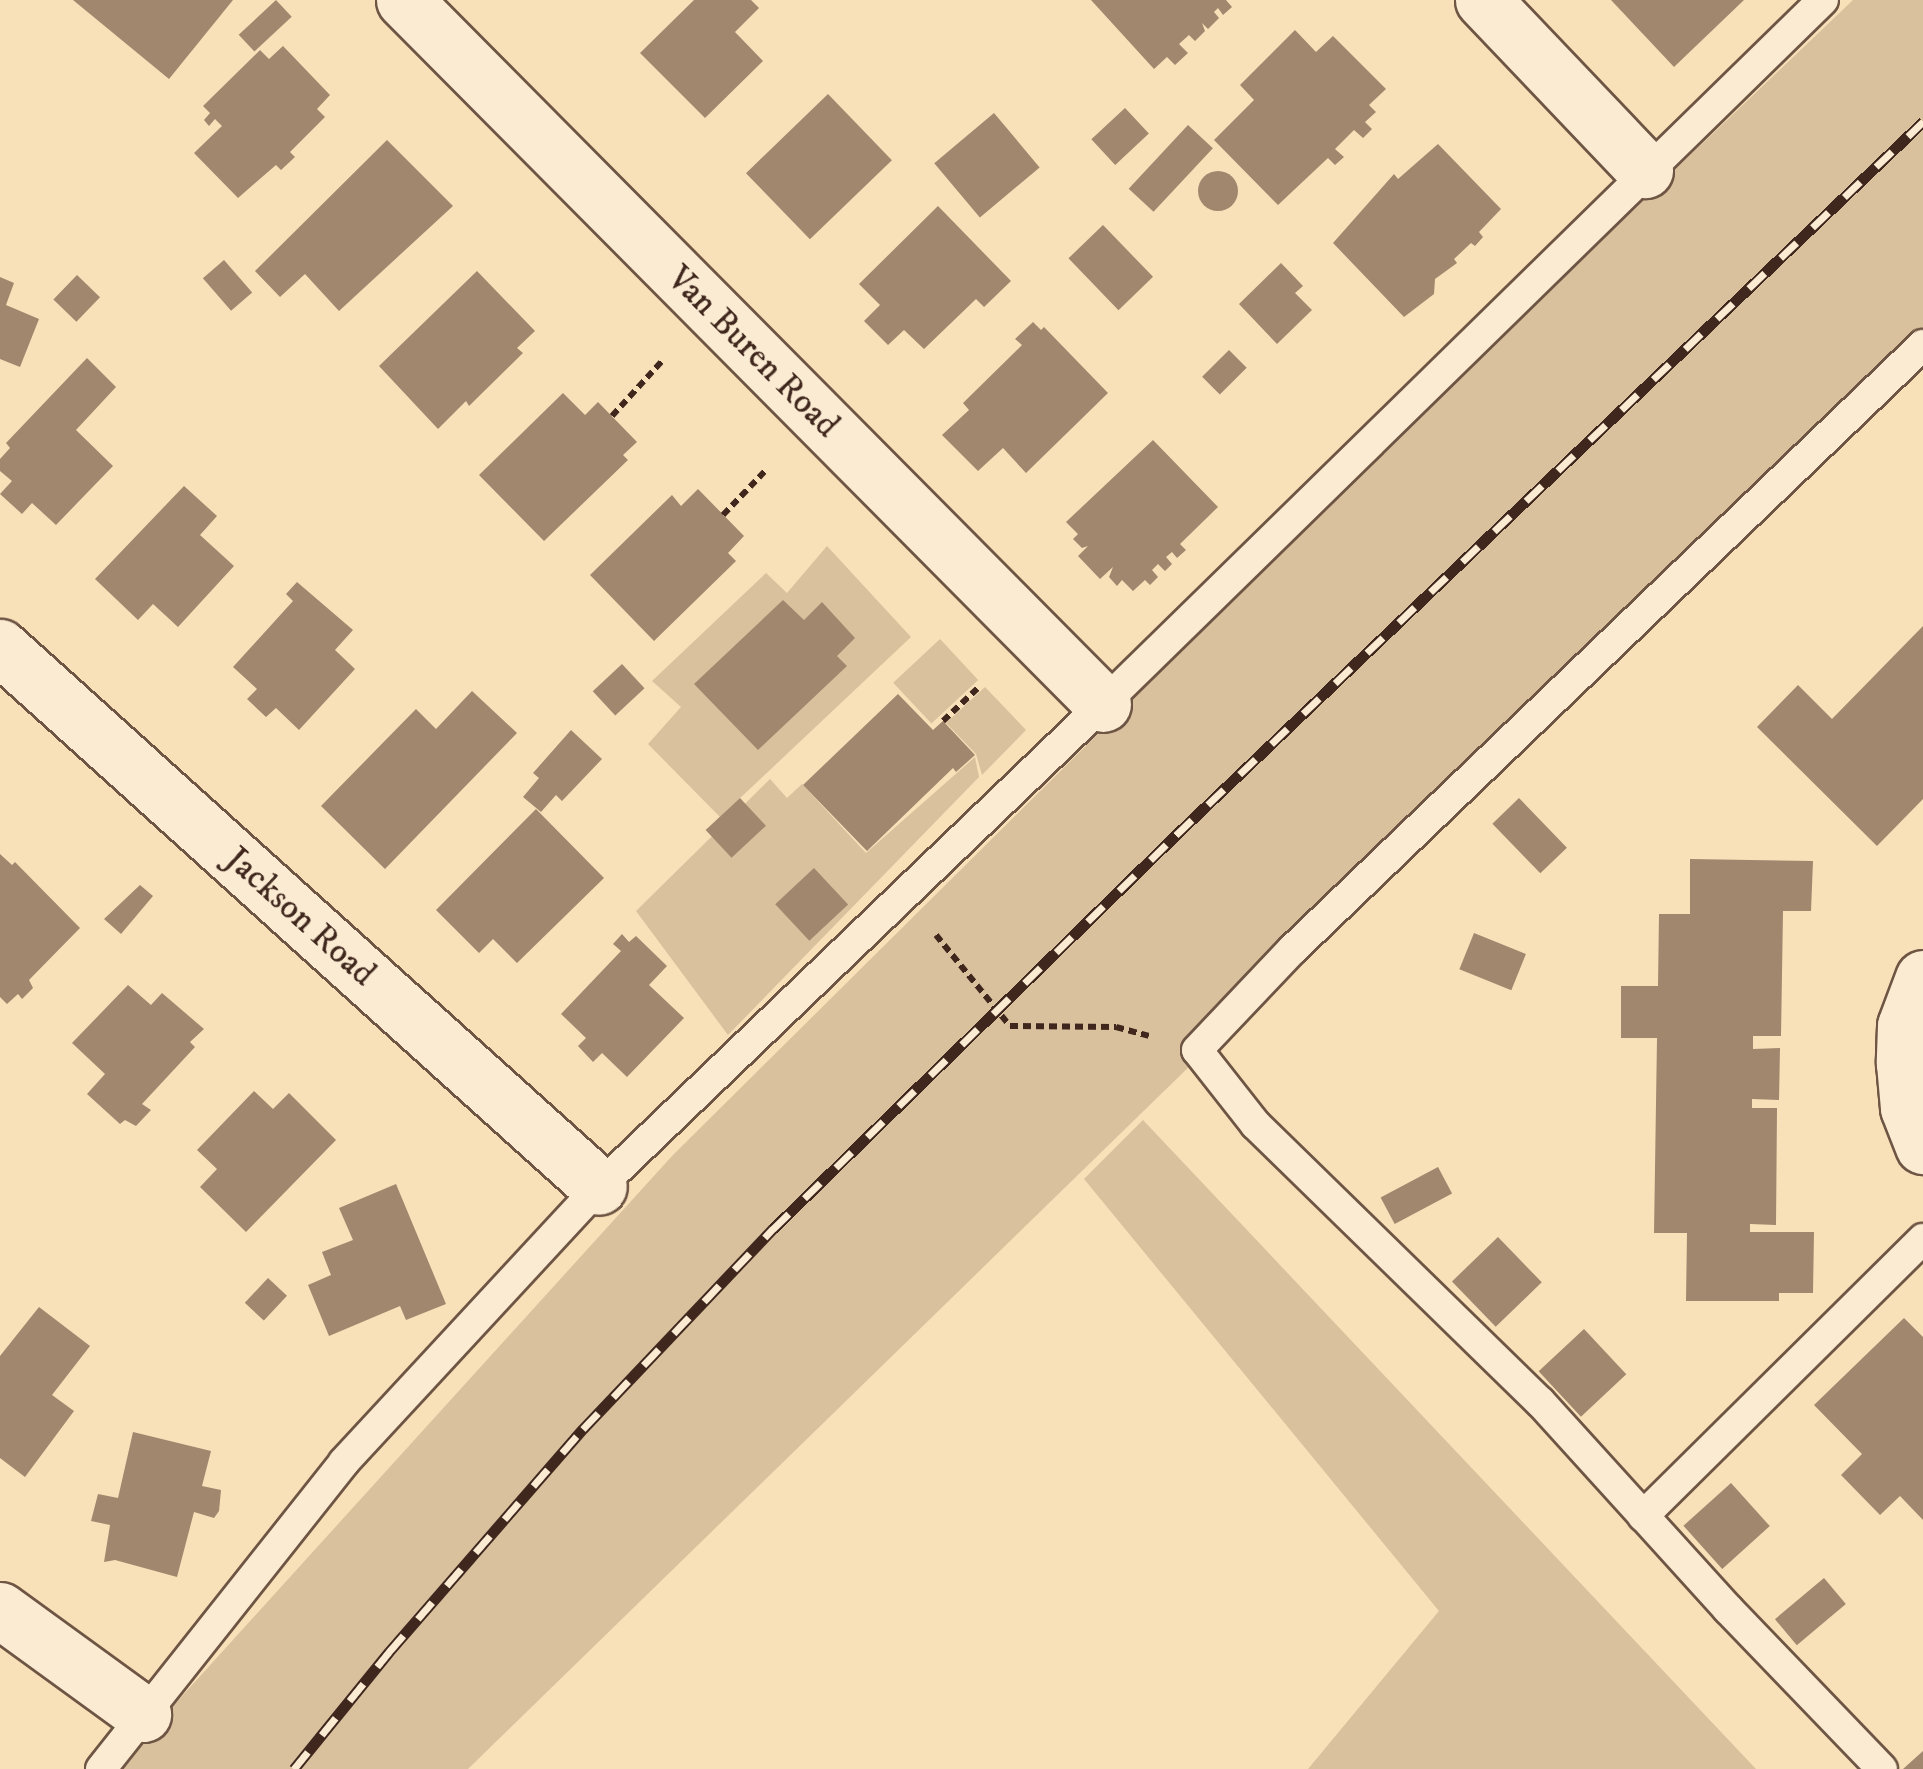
<!DOCTYPE html>
<html>
<head>
<meta charset="utf-8">
<style>
	body { margin:0 }
	#map { position:relative; width:1923px; height:1769px; overflow:hidden; background:#f8e0b9; font-family:"IM FELL DW Pica",serif }
	div>[style] { position:absolute }
	.green>* { inset:0; background:#d9c19e; transform-origin:0 0 }
	.building>* { inset:0; background:#a0876e; transform-origin:0 0 }
	.round { border-radius:50% }
	.path>* { height:6px; margin-top:-3px; transform-origin:0; background:repeating-linear-gradient(90deg,#40271d 0 8px,transparent 0 13px) }
	.roads { filter:drop-shadow(2px 0 #6e5544) drop-shadow(-2px 0 #6e5544) drop-shadow(0 2px #6e5544) drop-shadow(0 -2px #6e5544) }
	.lane>* { height:30px; margin:-15px; padding:0 15px; transform-origin:15px; border-radius:15px; background:#faebd2 }
	.street>* { height:55px; margin:-27.5px; padding:0 27.5px; transform-origin:27.5px; border-radius:27.5px; background:#faebd2 }
	.rail>* { height:11px; margin-top:-5.5px; transform-origin:0; background:repeating-linear-gradient(90deg,#faebd2 0 22px,#40271d 0 44px); box-sizing:border-box; border-block:2px solid #40271d }
	span { translate:-50% -50%; white-space:nowrap; text-align:center; line-height:1.15; -webkit-text-stroke:8px #faebd2; paint-order:stroke }
	.street-label { font-size:35px; color:#40271d }
</style>
</head>
<body>
<div id="map">
	<div class="green">
		<i style="clip-path:polygon(1853px 0,1923px 0,1923px 352px,468px 1769px,123px 1769px,153px 1728px,672px 1156px,1470px 365px)"></i>
		<i style="clip-path:polygon(827px 546px,911px 637px,720px 817px,648px 744px,681px 707px,652px 681px,766px 573px,787px 593px)"></i>
		<i style="left:940px;top:639px;width:56px;height:64px;rotate:47deg"></i>
		<i style="clip-path:polygon(985px 687px,1026px 730px,982px 775px,976px 754px,946px 723px)"></i>
		<i style="clip-path:polygon(975px 757px,979px 777px,728px 1035px,636px 911px,770px 779px,787px 798px,802px 784px,866px 853px)"></i>
		<i style="clip-path:polygon(1143px 1120px,1756px 1769px,1308px 1769px,1439px 1611px,1084px 1179px)"></i>
	</div>
	<div class="building">
		<i style="clip-path:polygon(73px 0,233px 0,169px 79px)"></i>
		<i style="left:276px;top:0;width:23px;height:51px;rotate:47deg"></i>
		<i style="clip-path:polygon(694px 0,751px 0,759px 8px,735px 32px,763px 61px,705px 118px,640px 53px)"></i>
		<i style="clip-path:polygon(1091px 0,1226px 0,1232px 7px,1223px 15px,1218px 8px,1214px 12px,1219px 18px,1208px 29px,1202px 23px,1205px 31px,1195px 41px,1189px 35px,1179px 44px,1188px 53px,1175px 65px,1167px 57px,1154px 69px)"></i>
		<i style="clip-path:polygon(1611px 0,1744px 0,1674px 67px)"></i>
		<i style="clip-path:polygon(1295px 30px,1316px 52px,1333px 36px,1386px 89px,1369px 105px,1376px 112px,1365px 122px,1372px 129px,1363px 138px,1354px 130px,1335px 149px,1344px 157px,1335px 165px,1328px 158px,1278px 205px,1214px 140px,1254px 100px,1240px 85px)"></i>
		<i style="clip-path:polygon(283px 46px,330px 95px,317px 109px,325px 117px,290px 152px,295px 157px,281px 170px,276px 165px,238px 198px,194px 153px,222px 126px,215px 119px,209px 126px,204px 120px,210px 113px,203px 106px,260px 50px,269px 59px)"></i>
		<i style="left:828px;top:94px;width:92px;height:114px;rotate:46deg"></i>
		<i style="left:1125px;top:108px;width:35px;height:46px;rotate:47deg"></i>
		<i style="left:994px;top:113px;width:71px;height:78px;rotate:50deg"></i>
		<i style="left:1188px;top:125px;width:34px;height:87px;rotate:43deg"></i>
		<i style="clip-path:polygon(387px 140px,453px 206px,339px 311px,305px 274px,280px 297px,255px 271px)"></i>
		<i style="clip-path:polygon(1438px 144px,1501px 209px,1479px 232px,1483px 237px,1475px 246px,1471px 243px,1454px 259px,1457px 263px,1435px 279px,1434px 294px,1404px 317px,1333px 243px,1394px 174px,1398px 179px)"></i>
		<i class="round" style="left:1198px;top:171px;width:40px;height:40px"></i>
		<i style="clip-path:polygon(938px 206px,1011px 281px,984px 307px,976px 299px,924px 349px,904px 330px,888px 345px,864px 321px,880px 305px,859px 284px)"></i>
		<i style="left:1103px;top:225px;width:72px;height:48px;rotate:46deg"></i>
		<i style="left:224px;top:260px;width:43px;height:28px;rotate:49deg"></i>
		<i style="clip-path:polygon(1281px 263px,1303px 286px,1295px 293px,1312px 310px,1277px 344px,1239px 304px)"></i>
		<i style="clip-path:polygon(477px 271px,535px 331px,517px 348px,523px 353px,469px 406px,466px 401px,438px 429px,379px 366px)"></i>
		<i style="left:77px;top:275px;width:32px;height:34px;rotate:44deg"></i>
		<i style="clip-path:polygon(0 277px,14px 283px,6px 305px,39px 319px,20px 367px,0 359px)"></i>
		<i style="clip-path:polygon(1033px 322px,1041px 330px,1044px 327px,1108px 393px,1026px 473px,1003px 448px,978px 471px,942px 435px,969px 410px,963px 403px,1022px 345px,1015px 339px)"></i>
		<i style="left:1229px;top:350px;width:25px;height:38px;rotate:45deg"></i>
		<i style="clip-path:polygon(87px 358px,116px 387px,76px 430px,113px 466px,56px 525px,32px 503px,22px 514px,0 494px,12px 481px,0 471px,0 459px,10px 448px,6px 443px)"></i>
		<i style="clip-path:polygon(563px 393px,585px 415px,598px 402px,637px 442px,623px 455px,628px 460px,544px 541px,479px 475px)"></i>
		<i style="clip-path:polygon(1153px 440px,1218px 507px,1180px 544px,1186px 550px,1177px 558px,1172px 552px,1166px 557px,1172px 564px,1165px 571px,1158px 564px,1152px 570px,1158px 577px,1150px 585px,1145px 580px,1133px 591px,1122px 580px,1117px 586px,1109px 577px,1113px 567px,1100px 579px,1078px 556px,1088px 546px,1082px 548px,1073px 539px,1078px 534px,1066px 522px)"></i>
		<i style="clip-path:polygon(184px 486px,217px 516px,200px 535px,234px 566px,178px 627px,153px 604px,138px 620px,95px 579px)"></i>
		<i style="clip-path:polygon(698px 489px,744px 536px,728px 553px,736px 561px,654px 641px,590px 575px,672px 495px,681px 506px)"></i>
		<i style="clip-path:polygon(297px 582px,353px 630px,335px 650px,355px 669px,299px 730px,276px 708px,266px 717px,247px 699px,257px 689px,233px 667px,293px 601px,286px 594px)"></i>
		<i style="clip-path:polygon(783px 600px,804px 620px,822px 602px,855px 638px,837px 656px,847px 666px,758px 750px,694px 684px)"></i>
		<i style="clip-path:polygon(1923px 626px,1923px 799px,1877px 846px,1757px 727px,1798px 685px,1832px 719px)"></i>
		<i style="left:622px;top:664px;width:33px;height:40px;rotate:47deg"></i>
		<i style="clip-path:polygon(472px 691px,517px 733px,385px 869px,321px 806px,416px 709px,436px 729px)"></i>
		<i style="clip-path:polygon(898px 694px,933px 730px,943px 721px,975px 755px,956px 772px,953px 768px,867px 851px,803px 785px)"></i>
		<i style="clip-path:polygon(571px 730px,602px 759px,562px 801px,556px 795px,541px 812px,523px 797px,539px 778px,533px 773px)"></i>
		<i style="left:740px;top:798px;width:38px;height:47px;rotate:47deg"></i>
		<i style="left:1519px;top:798px;width:69px;height:37px;rotate:46deg"></i>
		<i style="clip-path:polygon(536px 809px,604px 878px,517px 963px,493px 939px,479px 953px,436px 910px)"></i>
		<i style="clip-path:polygon(0 854px,12px 865px,15px 862px,80px 928px,29px 980px,33px 988px,22px 999px,18px 994px,7px 1004px,0 997px)"></i>
		<i style="clip-path:polygon(1690px 859px,1813px 861px,1811px 911px,1783px 911px,1781px 1036px,1753px 1036px,1753px 1049px,1780px 1048px,1779px 1100px,1752px 1099px,1752px 1108px,1777px 1108px,1776px 1225px,1750px 1224px,1750px 1232px,1814px 1232px,1813px 1293px,1779px 1293px,1779px 1301px,1686px 1301px,1687px 1233px,1654px 1233px,1657px 1038px,1621px 1038px,1621px 986px,1658px 986px,1659px 914px,1690px 914px)"></i>
		<i style="left:814px;top:868px;width:50px;height:53px;rotate:47deg"></i>
		<i style="clip-path:polygon(140px 885px,153px 896px,121px 934px,104px 919px)"></i>
		<i style="left:1474px;top:933px;width:56px;height:39px;rotate:22deg"></i>
		<i style="clip-path:polygon(622px 934px,629px 942px,636px 936px,667px 966px,649px 985px,684px 1018px,627px 1077px,602px 1053px,593px 1062px,578px 1046px,586px 1038px,561px 1014px,621px 951px,613px 944px)"></i>
		<i style="clip-path:polygon(128px 985px,151px 1005px,162px 993px,204px 1029px,190px 1042px,195px 1047px,142px 1104px,151px 1110px,136px 1126px,125px 1120px,120px 1124px,87px 1094px,105px 1074px,72px 1043px)"></i>
		<i style="clip-path:polygon(254px 1091px,273px 1109px,289px 1093px,336px 1140px,246px 1232px,200px 1187px,217px 1169px,197px 1150px)"></i>
		<i style="left:1438px;top:1167px;width:30px;height:65px;rotate:62deg"></i>
		<i style="clip-path:polygon(396px 1184px,446px 1304px,406px 1320px,400px 1306px,329px 1336px,308px 1285px,331px 1275px,322px 1252px,353px 1240px,339px 1208px)"></i>
		<i style="left:1498px;top:1237px;width:63px;height:64px;rotate:46deg"></i>
		<i style="left:268px;top:1278px;width:26px;height:34px;rotate:43deg"></i>
		<i style="clip-path:polygon(39px 1307px,90px 1346px,52px 1395px,74px 1411px,25px 1477px,0 1458px,0 1356px)"></i>
		<i style="clip-path:polygon(1904px 1318px,1923px 1337px,1923px 1520px,1900px 1496px,1880px 1515px,1841px 1475px,1862px 1454px,1814px 1405px)"></i>
		<i style="left:1584px;top:1329px;width:62px;height:62px;rotate:47deg"></i>
		<i style="clip-path:polygon(133px 1432px,211px 1451px,202px 1486px,221px 1490px,219px 1511px,214px 1518px,194px 1512px,177px 1577px,115px 1560px,104px 1562px,110px 1525px,91px 1521px,98px 1494px,118px 1498px)"></i>
		<i style="left:1731px;top:1483px;width:58px;height:64px;rotate:48deg"></i>
		<i style="left:1824px;top:1578px;width:34px;height:64px;rotate:50deg"></i>
		<i style="clip-path:polygon(1923px 1751px,1923px 1769px,1903px 1769px)"></i>
	</div>
	<div class="path">
		<i style="left:612px;top:416px;width:76px;rotate:-47.7deg"></i>
		<i style="left:723px;top:515px;width:64px;rotate:-46.3deg"></i>
		<i style="left:943px;top:721px;width:51px;rotate:-43.4deg"></i>
		<i style="left:936px;top:935px;width:117px;rotate:50.9deg"></i>
		<i style="left:1010px;top:1026px;width:106px;rotate:0.5deg"></i>
		<i style="left:1116px;top:1027px;width:34px;rotate:15deg"></i>
	</div>
	<div class="roads">
		<div class="lane">
			<i style="left:1643px;top:1516px;width:394px;rotate:-44.7deg"></i>
			<i style="left:101px;top:1769px;width:392px;rotate:-51.6deg"></i>
			<i style="left:344px;top:1462px;width:375px;rotate:-47.2deg"></i>
			<i style="left:599px;top:1187px;width:698px;rotate:-43.78deg"></i>
			<i style="left:1103px;top:704px;width:1007px;rotate:-44.36deg"></i>
			<i style="left:1882px;top:1769px;width:222px;rotate:-133.9deg"></i>
			<i style="left:1728px;top:1609px;width:280px;rotate:-132.2deg"></i>
			<i style="left:1540px;top:1402px;width:397px;rotate:-135.7deg"></i>
			<i style="left:1256px;top:1125px;width:95px;rotate:-128.2deg"></i>
			<i style="left:1197px;top:1050px;width:139px;rotate:-46.5deg"></i>
			<i style="left:1293px;top:949px;width:873px;rotate:-43.79deg"></i>
		</div>
		<div class="street">
			<i style="left:404px;top:0;width:992px;rotate:45.2deg"></i>
			<i style="left:1483px;top:0;width:235px;rotate:46.4deg"></i>
			<i style="left:0;top:647px;width:806px;rotate:42.03deg"></i>
			<i style="left:1923px;top:978px;width:51px;rotate:110.6deg"></i>
			<i style="left:1905px;top:1026px;width:37px;rotate:92deg"></i>
			<i style="left:1904px;top:1063px;width:45px;rotate:84.9deg"></i>
			<i style="left:1908px;top:1108px;width:41px;rotate:68.5deg"></i>
			<i style="left:0;top:1610px;width:177px;rotate:36deg"></i>
		</div>
	</div>
	<div class="rail">
		<i style="left:294px;top:1769px;width:151px;rotate:-50.9deg"></i>
		<i style="left:389px;top:1652px;width:296px;rotate:-49deg"></i>
		<i style="left:583px;top:1429px;width:276px;rotate:-46.5deg"></i>
		<i style="left:773px;top:1229px;width:564px;rotate:-44.35deg"></i>
		<i style="left:1176px;top:835px;width:1033px;rotate:-43.67deg"></i>
	</div>
	<div class="street-label">
		<span style="left:753px;top:352px;rotate:45deg">Van Buren Road</span>
		<span style="left:300px;top:917px;rotate:42deg">Jackson Road</span>
	</div>
</div>
</body>
</html>
